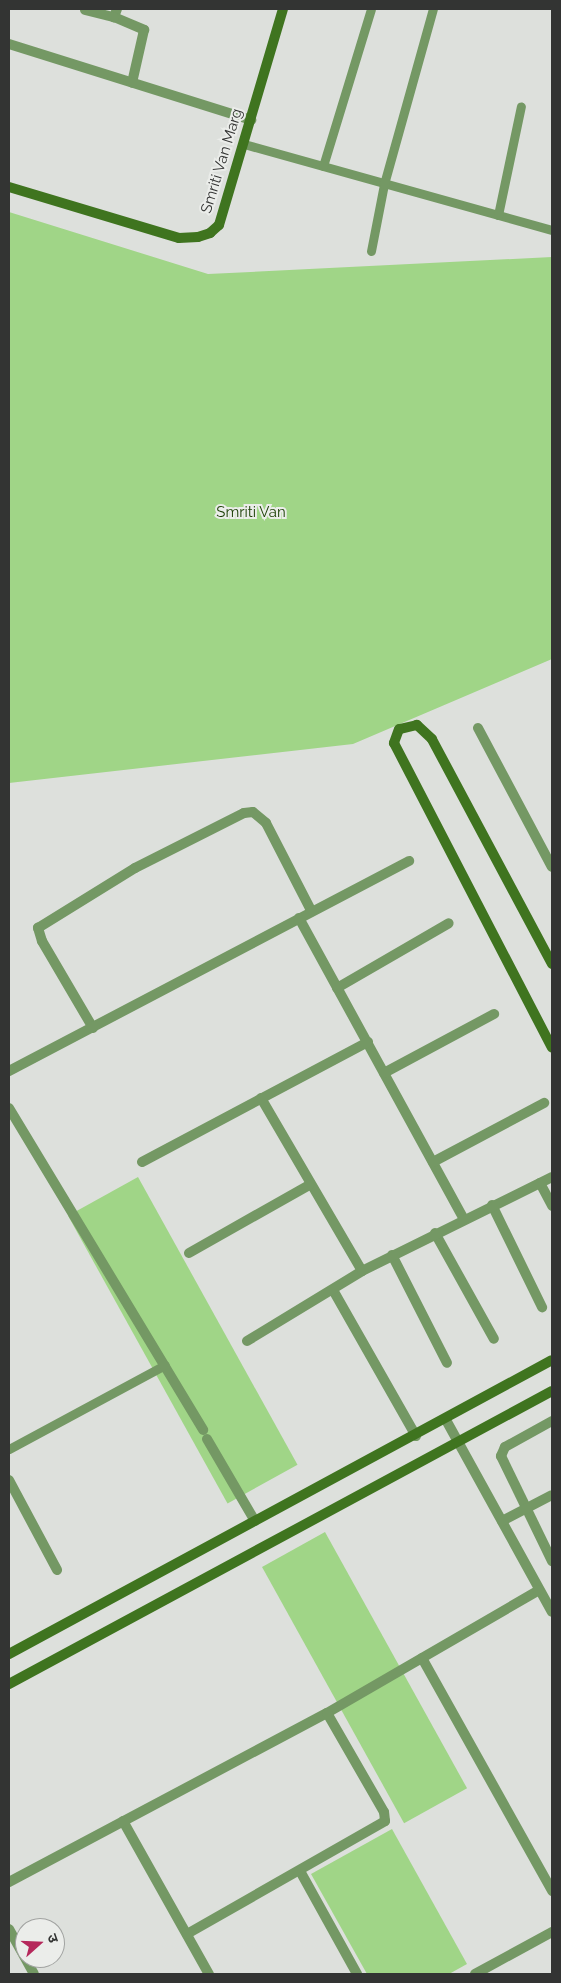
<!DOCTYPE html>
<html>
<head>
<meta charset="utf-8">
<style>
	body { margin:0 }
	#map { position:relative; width:561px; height:1983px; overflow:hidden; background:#dde0dc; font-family:Raleway,"Noto Sans Devanagari",sans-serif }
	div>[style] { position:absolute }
	.green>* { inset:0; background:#a0d587; transform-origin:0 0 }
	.lane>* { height:9px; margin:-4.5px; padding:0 4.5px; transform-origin:4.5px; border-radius:4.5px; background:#749864 }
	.street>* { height:10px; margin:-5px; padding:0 5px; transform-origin:5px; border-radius:5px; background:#749864 }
	.secondary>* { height:10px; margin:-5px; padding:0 5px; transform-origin:5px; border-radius:5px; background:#3f741f }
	span { translate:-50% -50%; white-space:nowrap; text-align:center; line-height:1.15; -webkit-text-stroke:4px #ebedea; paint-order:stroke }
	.street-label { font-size:15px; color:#333433 }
	.park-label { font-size:15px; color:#183d00 }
	.frame { position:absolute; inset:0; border:10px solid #333433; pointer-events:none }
	.north { position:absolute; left:15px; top:1918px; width:50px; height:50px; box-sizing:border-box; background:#ebedea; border:1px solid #a1a3a1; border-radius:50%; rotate:70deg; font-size:14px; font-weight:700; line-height:20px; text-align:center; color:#333433 }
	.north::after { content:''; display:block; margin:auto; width:18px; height:22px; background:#b5285b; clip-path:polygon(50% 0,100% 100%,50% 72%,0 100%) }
</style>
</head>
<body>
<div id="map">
	<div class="green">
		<i style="clip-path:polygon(9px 212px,208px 274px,552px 257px,552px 659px,353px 744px,9px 783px)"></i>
		<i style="left:138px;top:1177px;width:329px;height:80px;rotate:61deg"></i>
		<i style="left:325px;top:1532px;width:293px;height:72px;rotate:61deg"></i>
		<i style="clip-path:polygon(392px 1829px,467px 1964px,449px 1974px,367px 1974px,311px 1874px)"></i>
	</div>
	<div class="lane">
		<i style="left:244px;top:144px;width:320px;rotate:15.6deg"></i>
		<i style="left:323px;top:166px;width:164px;rotate:-73deg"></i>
		<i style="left:498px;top:215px;width:111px;rotate:-78.1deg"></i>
		<i style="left:371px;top:251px;width:68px;rotate:-79deg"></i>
		<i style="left:384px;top:184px;width:182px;rotate:-74.4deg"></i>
		<i style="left:9px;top:1449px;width:177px;rotate:-28.3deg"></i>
	</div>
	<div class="street">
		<i style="left:117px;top:9px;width:9px;rotate:111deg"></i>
		<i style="left:114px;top:17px;width:33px;rotate:23deg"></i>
		<i style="left:144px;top:30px;width:54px;rotate:102.8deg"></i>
		<i style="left:85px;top:10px;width:30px;rotate:14deg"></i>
		<i style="left:9px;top:44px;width:254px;rotate:17.4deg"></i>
		<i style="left:478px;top:728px;width:157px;rotate:62deg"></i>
		<i style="left:299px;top:918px;width:343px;rotate:61.3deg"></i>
		<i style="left:337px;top:988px;width:129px;rotate:-30.1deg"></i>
		<i style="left:93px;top:1028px;width:101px;rotate:-120.4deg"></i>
		<i style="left:42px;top:941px;width:14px;rotate:-107deg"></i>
		<i style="left:38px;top:928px;width:114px;rotate:-31.7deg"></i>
		<i style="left:135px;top:868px;width:122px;rotate:-26.8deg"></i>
		<i style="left:244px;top:813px;width:9px;rotate:-6deg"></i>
		<i style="left:253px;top:812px;width:17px;rotate:40deg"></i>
		<i style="left:266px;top:823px;width:98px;rotate:62.7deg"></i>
		<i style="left:9px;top:1071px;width:452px;rotate:-27.7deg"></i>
		<i style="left:384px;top:1073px;width:125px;rotate:-28.2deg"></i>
		<i style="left:261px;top:1098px;width:200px;rotate:59.7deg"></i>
		<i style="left:9px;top:1108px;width:376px;rotate:58.9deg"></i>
		<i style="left:142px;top:1162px;width:256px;rotate:-28deg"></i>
		<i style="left:433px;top:1162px;width:126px;rotate:-28deg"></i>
		<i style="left:540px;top:1183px;width:26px;rotate:62deg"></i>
		<i style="left:492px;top:1205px;width:114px;rotate:63.9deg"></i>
		<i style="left:435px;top:1233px;width:121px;rotate:60.9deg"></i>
		<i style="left:189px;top:1253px;width:138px;rotate:-29.5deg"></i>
		<i style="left:392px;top:1255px;width:121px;rotate:63deg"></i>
		<i style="left:333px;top:1290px;width:168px;rotate:60.4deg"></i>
		<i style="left:247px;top:1341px;width:135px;rotate:-31.3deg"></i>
		<i style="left:362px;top:1271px;width:212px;rotate:-26.3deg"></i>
		<i style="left:446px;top:1420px;width:219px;rotate:61.1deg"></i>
		<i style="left:552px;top:1421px;width:54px;rotate:151deg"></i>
		<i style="left:505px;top:1447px;width:10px;rotate:114deg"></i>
		<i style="left:501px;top:1456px;width:117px;rotate:64.1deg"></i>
		<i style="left:207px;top:1439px;width:95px;rotate:59.7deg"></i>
		<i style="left:9px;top:1480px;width:102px;rotate:61.9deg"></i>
		<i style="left:502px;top:1521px;width:56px;rotate:-27.5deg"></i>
		<i style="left:422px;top:1658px;width:267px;rotate:60.8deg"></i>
		<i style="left:123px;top:1821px;width:176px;rotate:60.7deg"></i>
		<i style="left:300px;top:1871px;width:118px;rotate:61deg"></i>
		<i style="left:9px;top:1882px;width:360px;rotate:-28deg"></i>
		<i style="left:327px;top:1713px;width:245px;rotate:-30.1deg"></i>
		<i style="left:9px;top:1929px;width:51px;rotate:60.9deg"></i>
		<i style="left:187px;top:1934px;width:228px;rotate:-29.7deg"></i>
		<i style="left:385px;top:1821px;width:9px;rotate:-96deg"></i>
		<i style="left:384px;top:1812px;width:114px;rotate:-119.9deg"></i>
		<i style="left:475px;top:1974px;width:88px;rotate:-28.6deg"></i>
	</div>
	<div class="secondary">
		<i style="left:9px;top:187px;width:177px;rotate:16.7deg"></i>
		<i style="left:179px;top:238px;width:19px;rotate:-3deg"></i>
		<i style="left:198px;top:237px;width:13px;rotate:-18deg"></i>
		<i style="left:210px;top:233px;width:12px;rotate:-42deg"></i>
		<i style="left:219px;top:225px;width:225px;rotate:-73.5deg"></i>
		<i style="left:552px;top:964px;width:255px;rotate:-118.1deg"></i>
		<i style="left:432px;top:739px;width:21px;rotate:-137deg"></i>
		<i style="left:417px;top:725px;width:18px;rotate:167deg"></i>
		<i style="left:399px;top:729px;width:15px;rotate:110deg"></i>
		<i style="left:394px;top:743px;width:343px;rotate:62.6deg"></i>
		<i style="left:9px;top:1654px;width:617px;rotate:-28.43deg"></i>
		<i style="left:9px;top:1684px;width:617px;rotate:-28.35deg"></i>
	</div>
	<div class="street-label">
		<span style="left:222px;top:161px;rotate:-73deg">Smriti Van Marg</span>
	</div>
	<div class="park-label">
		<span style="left:251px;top:513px">Smriti Van</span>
	</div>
	<div class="frame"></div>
	<div class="north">उ</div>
</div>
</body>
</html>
